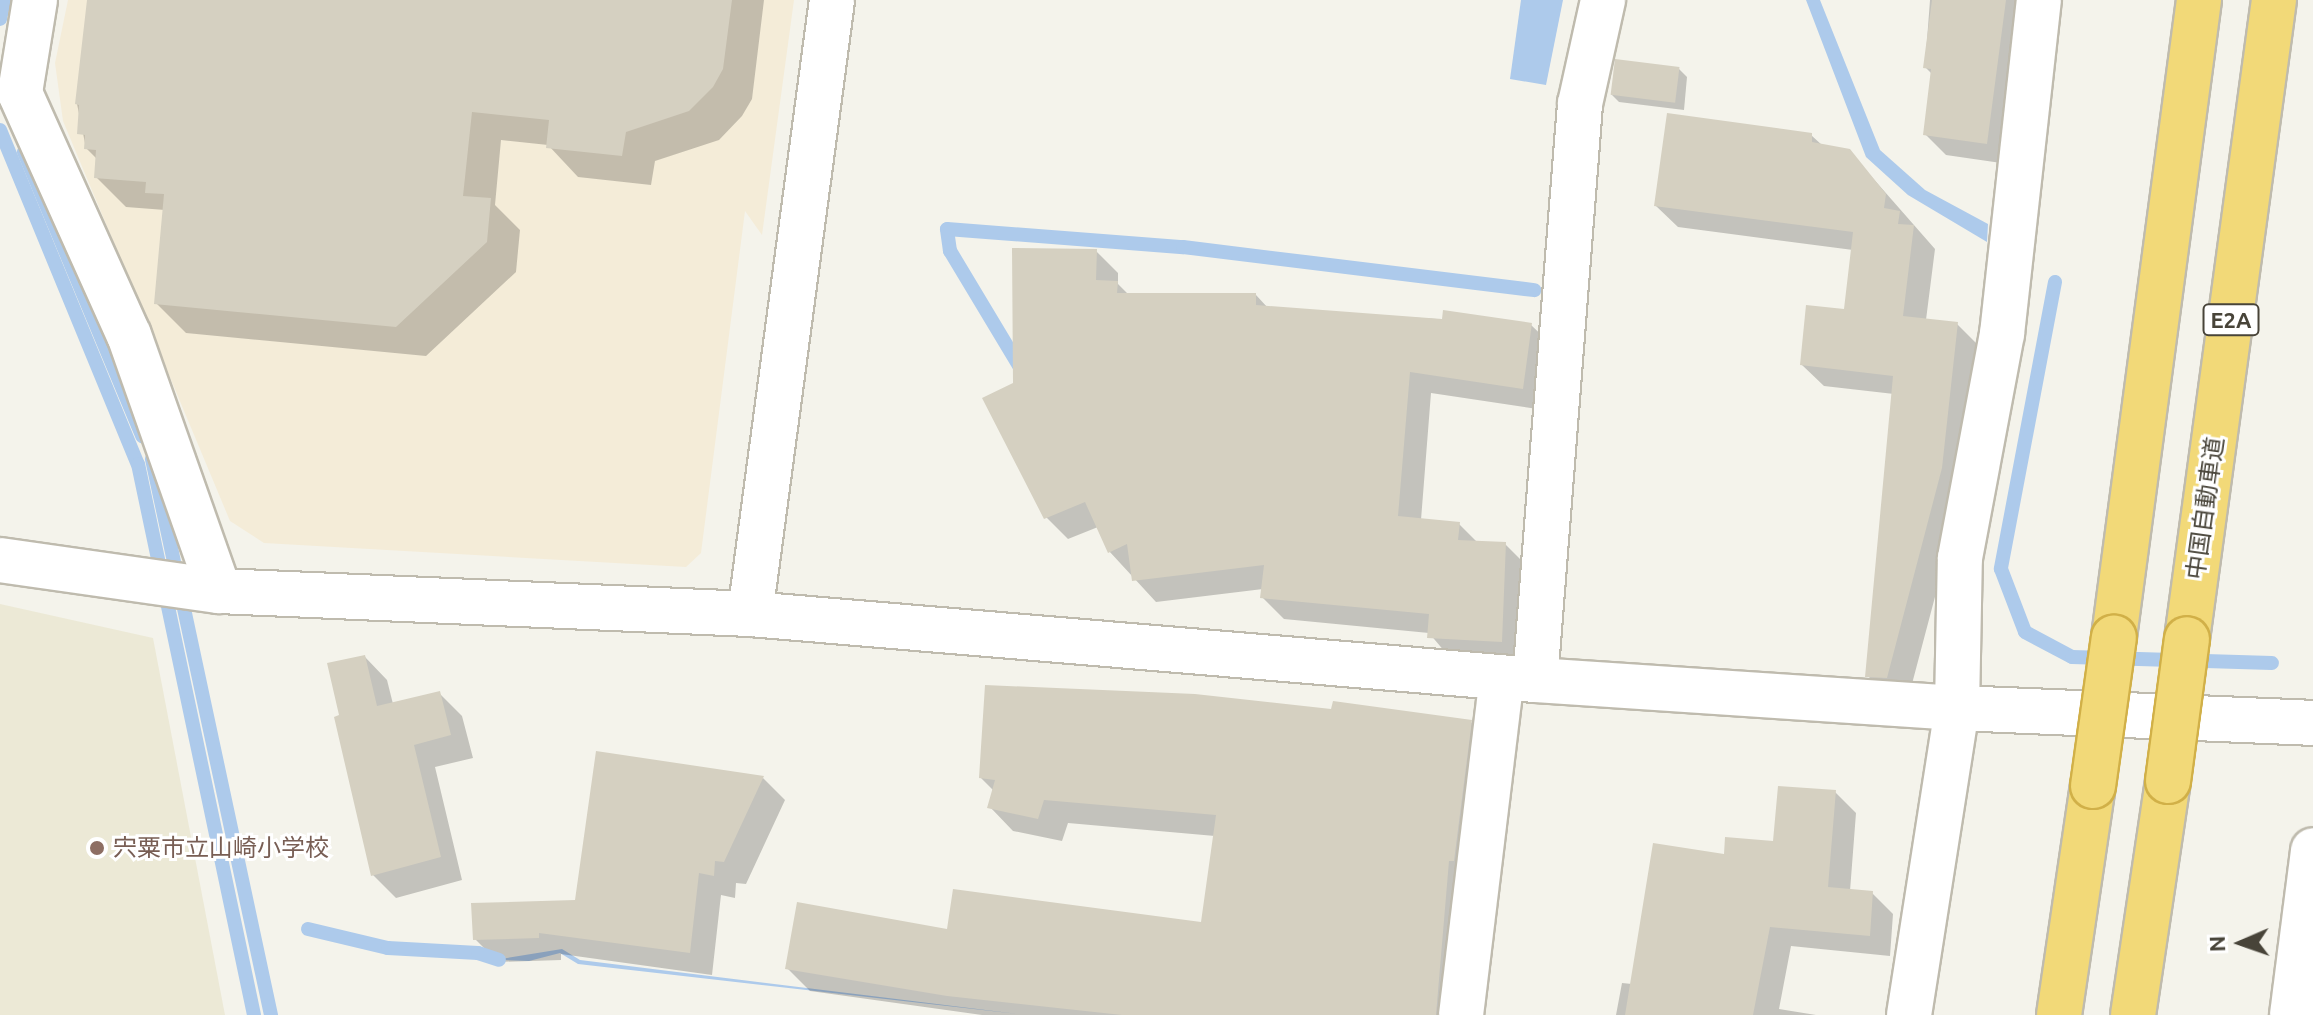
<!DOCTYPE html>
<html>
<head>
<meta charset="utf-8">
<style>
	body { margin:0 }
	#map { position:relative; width:2313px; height:1015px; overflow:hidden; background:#f4f3eb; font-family:Ubuntu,"Noto Sans JP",sans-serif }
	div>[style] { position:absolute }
	.commercial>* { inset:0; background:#f4ecd8 }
	.education>* { inset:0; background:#ece9d6 }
	.water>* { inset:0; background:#adcaeb }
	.shadow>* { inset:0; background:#0003 }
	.stream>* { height:14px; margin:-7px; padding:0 7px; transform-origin:7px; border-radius:7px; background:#adcaeb }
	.building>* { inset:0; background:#d5d0c1; transform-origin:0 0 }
	.roads { filter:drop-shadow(2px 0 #bfbbae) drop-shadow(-2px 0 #bfbbae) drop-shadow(0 2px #bfbbae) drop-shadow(0 -2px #bfbbae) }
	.minor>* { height:44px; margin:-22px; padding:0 22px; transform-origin:22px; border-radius:22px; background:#fff }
	.tertiary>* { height:44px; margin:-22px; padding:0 22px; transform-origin:22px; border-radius:22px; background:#fff }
	.motorway>* { height:44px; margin:-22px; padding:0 22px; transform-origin:22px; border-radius:22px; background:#f2d978 }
	.bridges { filter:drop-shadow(2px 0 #d1b048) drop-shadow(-2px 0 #d1b048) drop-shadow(0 2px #d1b048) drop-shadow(0 -2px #d1b048) }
	.motorway-bridge>* { height:44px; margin:-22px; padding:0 22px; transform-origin:22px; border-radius:22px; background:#f2d978 }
	.dots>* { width:22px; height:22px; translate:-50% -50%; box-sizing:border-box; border:4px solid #fff; border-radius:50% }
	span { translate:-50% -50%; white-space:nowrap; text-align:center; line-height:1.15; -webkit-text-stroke:6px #fff; paint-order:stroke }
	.shield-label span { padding:2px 6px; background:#fff; border:2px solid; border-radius:6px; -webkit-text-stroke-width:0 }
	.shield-label { font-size:22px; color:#484439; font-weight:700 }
	.street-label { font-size:24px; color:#484439 }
	.education-label { font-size:24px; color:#785e54 }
	.left { translate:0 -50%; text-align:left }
	.north { position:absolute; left:2201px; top:903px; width:80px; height:80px; -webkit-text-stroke:6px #fff; paint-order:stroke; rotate:268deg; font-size:22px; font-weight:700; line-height:32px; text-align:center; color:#484439 }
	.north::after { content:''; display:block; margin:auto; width:28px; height:36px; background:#484439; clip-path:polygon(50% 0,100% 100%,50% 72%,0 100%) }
</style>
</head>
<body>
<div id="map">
	<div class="commercial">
		<i style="clip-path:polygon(68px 0,794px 0,762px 235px,745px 211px,701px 553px,686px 567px,264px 543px,230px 521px,63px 121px,55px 63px)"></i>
	</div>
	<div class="education">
		<i style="clip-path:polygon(0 604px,153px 638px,225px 1015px,0 1015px)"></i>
	</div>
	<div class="water">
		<i style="clip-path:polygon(1521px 0,1563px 0,1546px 85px,1510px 79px)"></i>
		<i style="clip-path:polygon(1806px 0,1820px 0,1880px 150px,1925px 190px,1988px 224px,1987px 242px,1908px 195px,1866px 157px)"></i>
		<i style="clip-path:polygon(562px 949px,580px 960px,1026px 1015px,578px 964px,560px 953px,529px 961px,481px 959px,482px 952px,501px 959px)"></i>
	</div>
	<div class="shadow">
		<i style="clip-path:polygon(90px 0,764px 0,752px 99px,742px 116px,719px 140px,655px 161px,651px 185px,578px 177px,548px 145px,501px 140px,495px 205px,520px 230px,516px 272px,426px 356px,186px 333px,156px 303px,165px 210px,126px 207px,96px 177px,98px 160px,86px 148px,77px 104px)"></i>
		<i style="clip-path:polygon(1930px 0,2027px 0,2008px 164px,1946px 155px,1925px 134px,1933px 75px,1925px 67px)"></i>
		<i style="clip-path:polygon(1679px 69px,1687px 77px,1684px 110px,1619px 102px,1611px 94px)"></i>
		<i style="clip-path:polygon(1811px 135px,1823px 146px,1849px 151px,1935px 249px,1926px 320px,1957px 324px,1979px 346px,1963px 491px,1908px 699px,1889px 698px,1868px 676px,1894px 394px,1824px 386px,1802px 365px,1846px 311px,1853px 250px,1678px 227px,1656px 206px)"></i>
		<i style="clip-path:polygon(1096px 251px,1118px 273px,1118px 284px,1129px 295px,1256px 295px,1268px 308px,1531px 325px,1553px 346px,1544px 410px,1431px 393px,1421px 520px,1459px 524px,1478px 543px,1505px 544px,1527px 566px,1523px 663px,1451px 659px,1429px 633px,1284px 619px,1262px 597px,1263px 589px,1156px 602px,1109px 551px,1098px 527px,1068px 539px,1046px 517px,1015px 384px)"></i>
		<i style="clip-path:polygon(365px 657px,387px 680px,393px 704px,439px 693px,462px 716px,473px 758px,435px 767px,462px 880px,396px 898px,373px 875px,342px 717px)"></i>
		<i style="clip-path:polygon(1333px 712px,1471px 722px,1494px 746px,1462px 1015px,982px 1015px,810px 991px,787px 968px,1203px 924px,1215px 836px,1068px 823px,1062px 841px,1013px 831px,990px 807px,994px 791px,981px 778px)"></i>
		<i style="clip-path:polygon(763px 778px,785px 800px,746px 884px,736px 883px,735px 898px,721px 895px,712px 975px,561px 954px,561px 960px,498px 962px,475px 939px,577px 901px)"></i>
		<i style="clip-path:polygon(1835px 792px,1856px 813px,1850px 891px,1872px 893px,1893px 914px,1890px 956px,1791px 946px,1779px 1009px,1816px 1015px,1616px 1015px,1622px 983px,1632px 984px,1726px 856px,1775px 843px)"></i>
	</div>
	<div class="stream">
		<i style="left:0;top:19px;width:19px;rotate:-78deg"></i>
		<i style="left:0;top:130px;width:361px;rotate:67.6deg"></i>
		<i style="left:138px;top:464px;width:563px;rotate:78.11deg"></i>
		<i style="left:24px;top:152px;width:308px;rotate:67.4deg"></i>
		<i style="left:2055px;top:282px;width:292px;rotate:100.7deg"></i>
		<i style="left:2001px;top:569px;width:67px;rotate:69.1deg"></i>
		<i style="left:2025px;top:632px;width:53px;rotate:28deg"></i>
		<i style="left:2072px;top:657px;width:200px;rotate:1.7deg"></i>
		<i style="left:1021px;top:369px;width:138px;rotate:-121deg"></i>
		<i style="left:950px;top:251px;width:22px;rotate:-98deg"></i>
		<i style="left:947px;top:229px;width:237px;rotate:4.4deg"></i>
		<i style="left:1183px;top:247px;width:354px;rotate:7deg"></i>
		<i style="left:152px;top:459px;width:569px;rotate:77.92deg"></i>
		<i style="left:308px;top:929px;width:82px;rotate:13.4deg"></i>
		<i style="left:388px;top:948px;width:90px;rotate:3.2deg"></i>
		<i style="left:478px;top:953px;width:22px;rotate:18deg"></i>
	</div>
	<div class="building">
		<i style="clip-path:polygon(87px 0,732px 0,723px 69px,713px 87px,689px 111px,626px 132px,622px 156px,546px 148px,549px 120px,472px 112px,463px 196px,491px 198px,487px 242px,396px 327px,154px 304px,164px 194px,145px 193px,146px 182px,94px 178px,96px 150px,84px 149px,85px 135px,77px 134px,79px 105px,75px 104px)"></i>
		<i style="clip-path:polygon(1932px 0,2006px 0,1987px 144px,1923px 135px,1931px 69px,1923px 68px)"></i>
		<i style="left:1615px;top:59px;width:65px;height:36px;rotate:7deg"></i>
		<i style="clip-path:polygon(1667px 113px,1812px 133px,1812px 142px,1850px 149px,1886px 194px,1884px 208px,1900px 211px,1898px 224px,1914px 225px,1903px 316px,1958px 322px,1942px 468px,1887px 678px,1865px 677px,1893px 376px,1800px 365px,1806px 305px,1844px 309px,1853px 232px,1654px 206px)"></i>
		<i style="clip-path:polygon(1012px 248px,1097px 249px,1096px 280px,1118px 281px,1117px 293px,1256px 293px,1256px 305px,1442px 319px,1443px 310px,1532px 323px,1523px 389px,1410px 372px,1398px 516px,1460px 522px,1458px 540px,1506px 542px,1502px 642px,1427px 638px,1429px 614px,1260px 598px,1264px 565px,1132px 581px,1127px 544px,1108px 553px,1085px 502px,1044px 519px,982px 398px,1013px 383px)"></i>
		<i style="clip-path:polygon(365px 655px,377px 706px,440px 691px,451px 735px,414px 745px,441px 857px,371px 876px,334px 717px,339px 715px,327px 663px)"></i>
		<i style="clip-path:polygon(985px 685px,1195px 694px,1331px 709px,1333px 701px,1472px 720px,1454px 861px,1449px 861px,1436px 1015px,1122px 1015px,947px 996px,785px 969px,797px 902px,947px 929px,953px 889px,1201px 922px,1216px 815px,1044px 800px,1038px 819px,987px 808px,995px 780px,979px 778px)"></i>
		<i style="clip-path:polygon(596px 751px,764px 776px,724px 862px,715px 861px,714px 876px,699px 873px,690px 953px,539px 933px,539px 938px,473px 940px,471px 903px,575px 900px)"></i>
		<i style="clip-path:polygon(1778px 786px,1836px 790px,1828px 887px,1873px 891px,1870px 936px,1770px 927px,1753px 1015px,1625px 1015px,1653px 843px,1724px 854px,1725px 837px,1773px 841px)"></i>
	</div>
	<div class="roads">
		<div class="minor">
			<i style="left:35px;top:0;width:94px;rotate:99.2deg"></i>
			<i style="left:20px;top:93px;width:265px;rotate:65.8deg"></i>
			<i style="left:129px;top:335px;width:271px;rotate:70.6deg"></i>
			<i style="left:1535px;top:680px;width:578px;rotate:-85.53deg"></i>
			<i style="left:1580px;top:104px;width:107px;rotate:-77.5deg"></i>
			<i style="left:1461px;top:1015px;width:340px;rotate:-83.1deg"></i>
			<i style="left:1909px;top:1015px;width:311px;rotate:-81.1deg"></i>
			<i style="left:1957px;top:708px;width:150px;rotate:-88.9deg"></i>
			<i style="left:1960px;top:558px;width:228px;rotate:-79.4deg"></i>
			<i style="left:2002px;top:334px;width:336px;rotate:-83.7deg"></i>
			<i style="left:2292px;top:1015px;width:166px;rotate:-82.7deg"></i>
		</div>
		<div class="tertiary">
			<i style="left:0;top:560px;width:221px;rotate:8.1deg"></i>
			<i style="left:219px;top:591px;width:531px;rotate:2.48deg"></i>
			<i style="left:750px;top:614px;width:788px;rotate:4.81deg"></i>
			<i style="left:1535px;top:680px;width:423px;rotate:3.8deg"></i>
			<i style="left:1957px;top:708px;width:356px;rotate:2.4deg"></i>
			<i style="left:750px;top:614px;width:619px;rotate:-82.39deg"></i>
		</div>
		<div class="motorway">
			<i style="left:2114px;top:637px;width:643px;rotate:-82.4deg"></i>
			<i style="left:2187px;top:639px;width:645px;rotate:-82.25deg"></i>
			<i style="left:2059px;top:1015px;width:232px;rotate:-81.6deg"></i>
			<i style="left:2133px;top:1015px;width:237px;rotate:-81.5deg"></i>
		</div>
	</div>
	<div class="bridges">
		<div class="motorway-bridge">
			<i style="left:2168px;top:781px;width:143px;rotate:-82.4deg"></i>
			<i style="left:2093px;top:786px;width:150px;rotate:-82deg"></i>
		</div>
	</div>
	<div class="dots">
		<i style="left:97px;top:848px;background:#8d6e63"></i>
	</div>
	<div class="shield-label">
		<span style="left:2231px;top:320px">E2A</span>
	</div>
	<div class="street-label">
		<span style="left:2205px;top:508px;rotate:-82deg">中国自動車道</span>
	</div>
	<div class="education-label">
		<span class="left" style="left:113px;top:848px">宍粟市立山崎小学校</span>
	</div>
	<div class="north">N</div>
</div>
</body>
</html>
